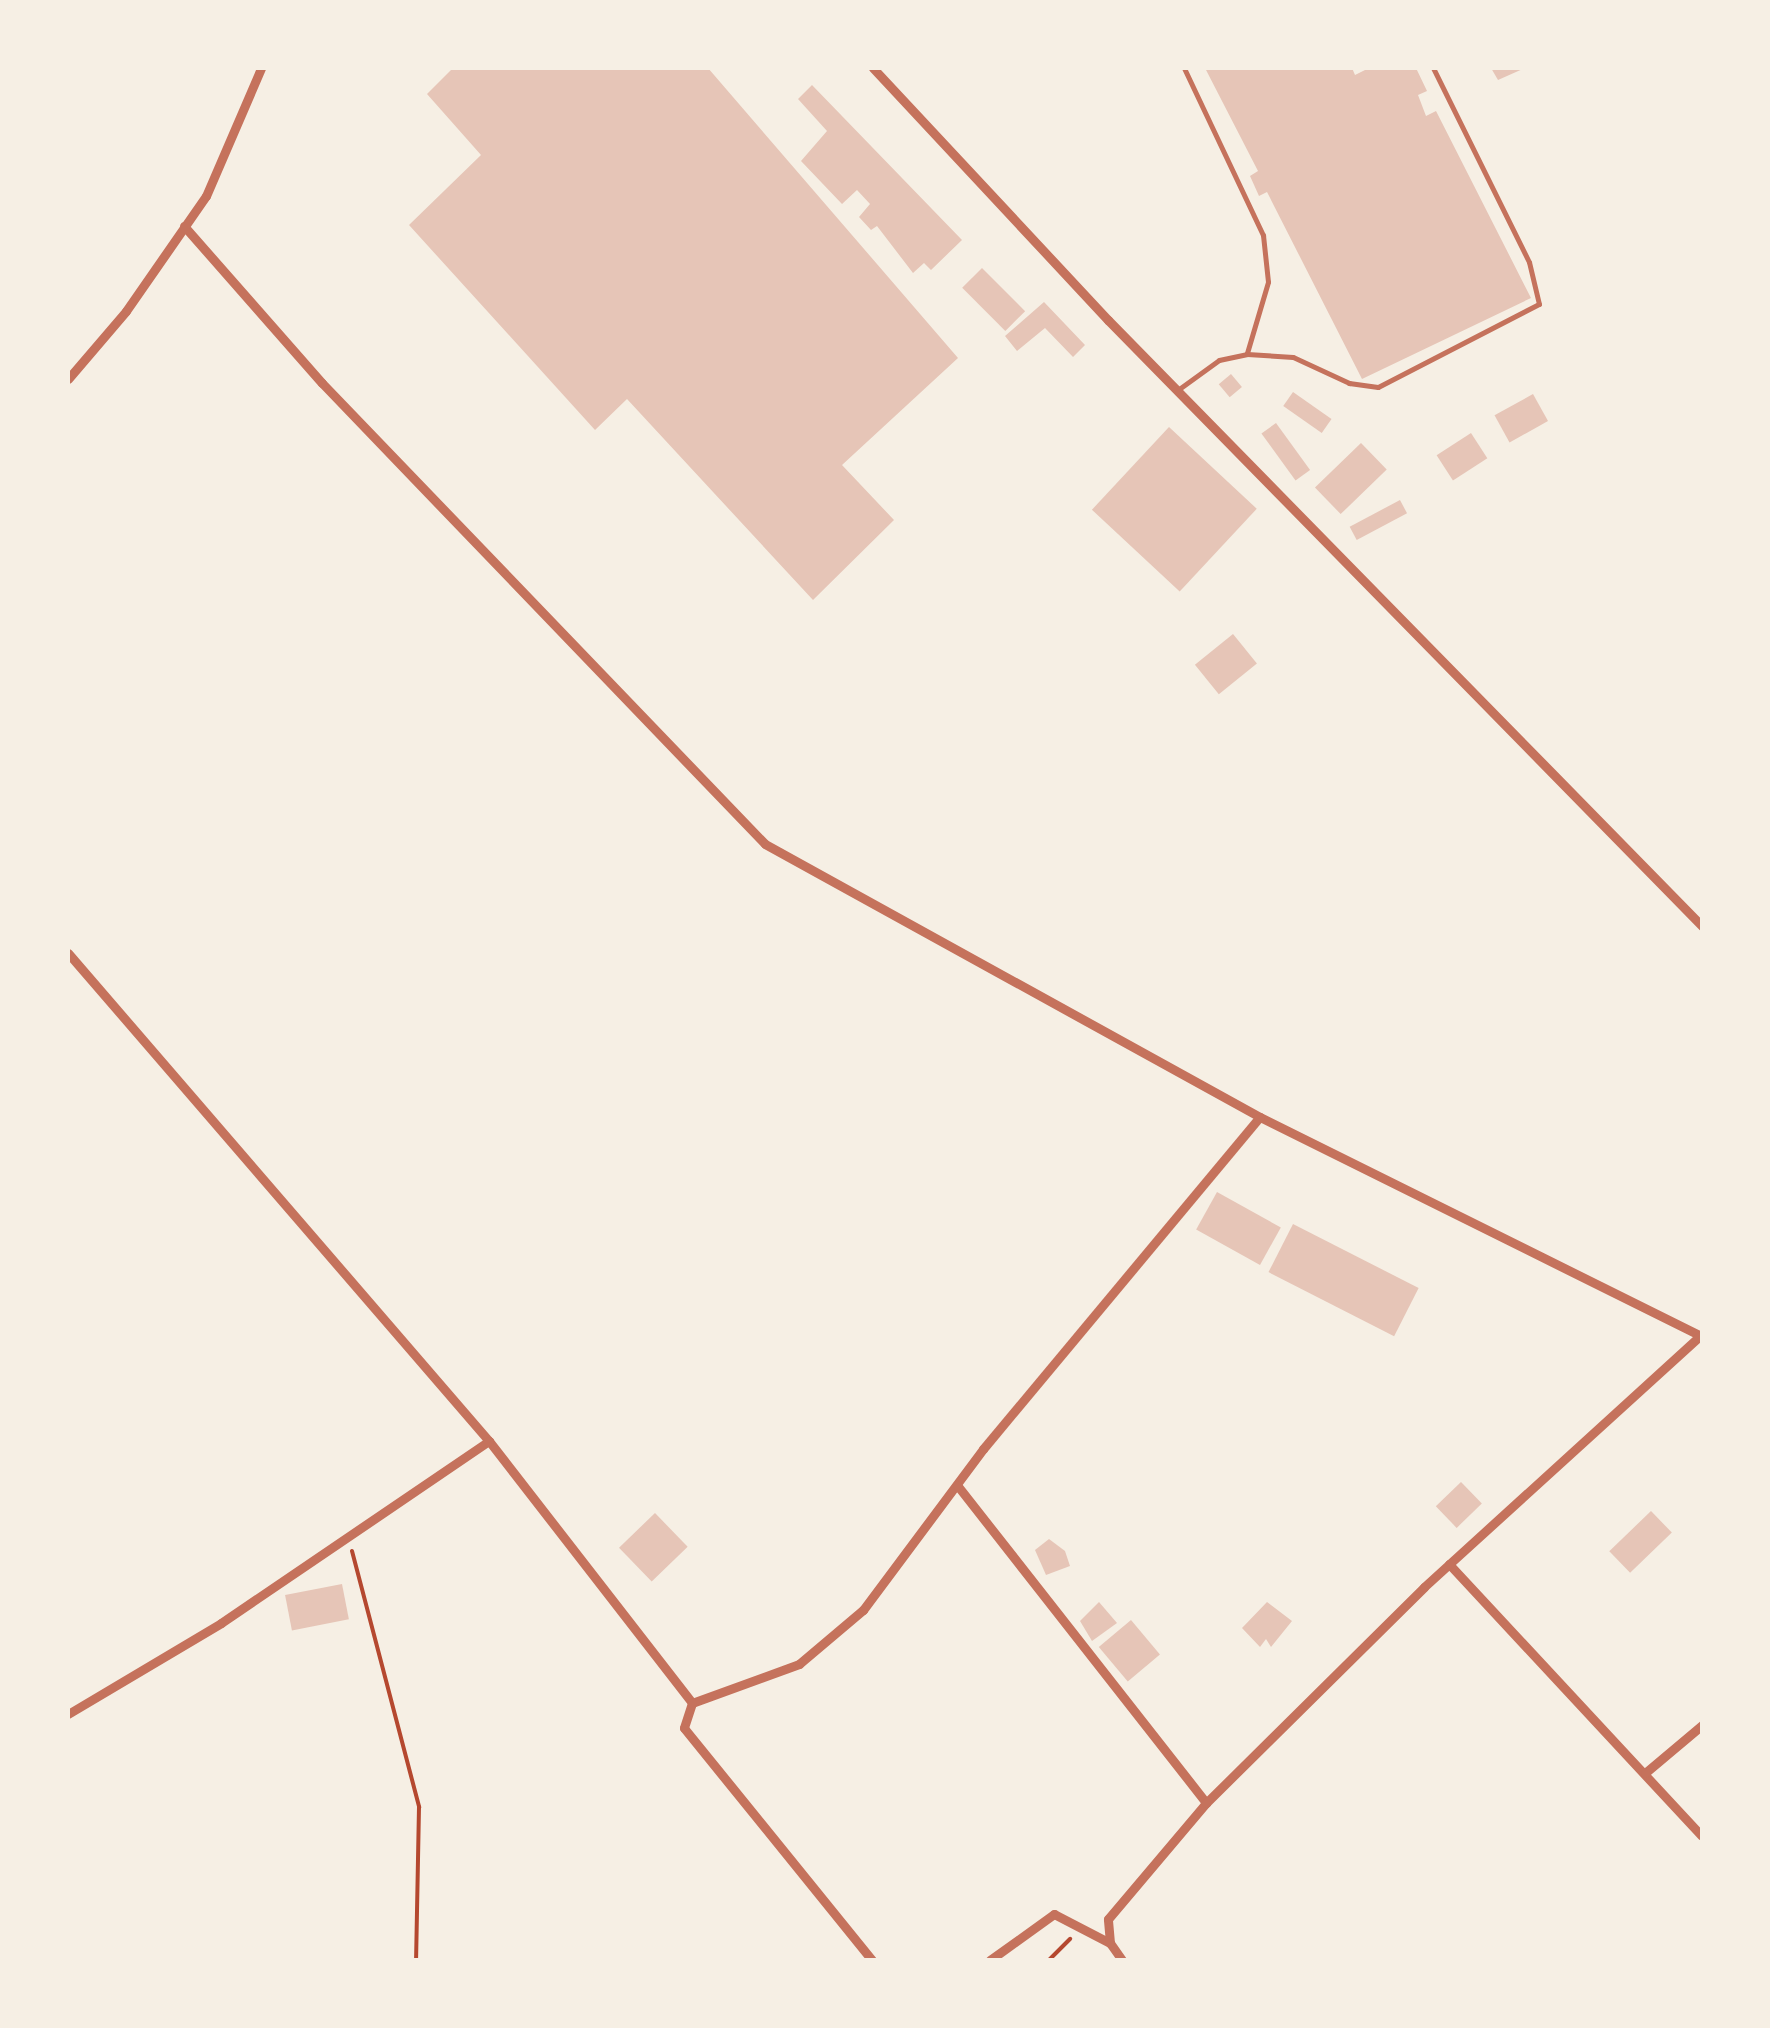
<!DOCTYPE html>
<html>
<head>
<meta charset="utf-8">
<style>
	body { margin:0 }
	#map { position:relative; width:1770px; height:2028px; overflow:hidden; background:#f6efe4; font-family:"DM Sans",sans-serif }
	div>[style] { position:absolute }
	.building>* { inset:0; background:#e6c5b7; transform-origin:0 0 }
	.path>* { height:4px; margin:-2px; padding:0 2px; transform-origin:2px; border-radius:2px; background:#b5482f }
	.service>* { height:5px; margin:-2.5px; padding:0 2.5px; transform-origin:2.5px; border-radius:2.5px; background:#c5725c }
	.minor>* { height:9px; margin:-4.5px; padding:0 4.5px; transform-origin:4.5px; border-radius:4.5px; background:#c5725c }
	span { translate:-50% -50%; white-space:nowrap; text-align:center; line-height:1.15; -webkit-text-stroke:9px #f6efe4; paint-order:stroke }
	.frame { position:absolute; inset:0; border:70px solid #f6efe4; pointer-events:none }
</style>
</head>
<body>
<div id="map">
	<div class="building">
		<i style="clip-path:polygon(453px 68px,708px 68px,958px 358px,842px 465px,894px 520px,813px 600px,627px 399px,595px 430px,409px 225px,481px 155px,427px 94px)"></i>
		<i style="clip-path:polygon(1205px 68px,1352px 68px,1355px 75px,1369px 68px,1416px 68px,1427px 91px,1418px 95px,1426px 116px,1436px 111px,1531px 298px,1362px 379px,1267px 192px,1259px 196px,1250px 176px,1258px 171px)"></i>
		<i style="clip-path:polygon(1491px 68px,1525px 68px,1498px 80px)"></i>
		<i style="clip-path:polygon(812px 85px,962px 240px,931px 270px,924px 263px,913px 273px,877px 226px,871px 230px,859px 217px,870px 204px,857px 190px,842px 204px,801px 161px,827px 131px,798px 99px)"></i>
		<i style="left:982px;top:268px;width:61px;height:28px;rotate:45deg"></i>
		<i style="clip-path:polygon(1044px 302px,1085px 345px,1073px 357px,1045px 328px,1017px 351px,1005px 336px)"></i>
		<i style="left:1231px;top:374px;width:17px;height:16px;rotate:50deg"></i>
		<i style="left:1293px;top:392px;width:47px;height:17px;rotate:35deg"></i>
		<i style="left:1533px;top:394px;width:31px;height:44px;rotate:61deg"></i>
		<i style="left:1276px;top:423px;width:58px;height:18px;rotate:54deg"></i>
		<i style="left:1169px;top:427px;width:120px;height:113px;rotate:43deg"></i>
		<i style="left:1471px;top:433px;width:30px;height:41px;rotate:57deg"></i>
		<i style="left:1361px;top:443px;width:37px;height:64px;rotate:46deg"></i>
		<i style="left:1400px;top:500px;width:15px;height:57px;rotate:62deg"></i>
		<i style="left:1233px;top:634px;width:38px;height:49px;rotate:51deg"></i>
		<i style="left:1217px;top:1192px;width:73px;height:43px;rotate:29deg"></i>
		<i style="left:1293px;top:1224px;width:141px;height:54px;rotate:27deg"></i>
		<i style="left:1461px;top:1482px;width:30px;height:35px;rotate:46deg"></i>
		<i style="left:1651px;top:1511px;width:30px;height:58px;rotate:46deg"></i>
		<i style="left:655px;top:1513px;width:47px;height:50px;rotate:46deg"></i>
		<i style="clip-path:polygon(1049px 1539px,1065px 1551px,1070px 1566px,1046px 1575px,1035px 1550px)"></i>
		<i style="left:342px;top:1584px;width:36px;height:58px;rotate:79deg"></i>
		<i style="clip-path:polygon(1099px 1602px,1117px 1623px,1092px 1641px,1080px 1621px)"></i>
		<i style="clip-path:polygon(1267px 1602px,1292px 1621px,1271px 1647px,1266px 1639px,1260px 1647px,1242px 1628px)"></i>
		<i style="left:1131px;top:1620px;width:45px;height:42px;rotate:50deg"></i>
	</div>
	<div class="path">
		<i style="left:352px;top:1551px;width:265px;rotate:75.3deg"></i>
		<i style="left:419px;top:1807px;width:153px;rotate:91.1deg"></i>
		<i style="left:1049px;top:1960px;width:30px;rotate:-45deg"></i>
	</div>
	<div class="service">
		<i style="left:1184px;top:68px;width:185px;rotate:64.7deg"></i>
		<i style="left:1263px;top:235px;width:47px;rotate:83.9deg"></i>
		<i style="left:1268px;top:282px;width:74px;rotate:106.5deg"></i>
		<i style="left:1179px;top:389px;width:49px;rotate:-35.9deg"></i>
		<i style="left:1219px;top:360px;width:29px;rotate:-12deg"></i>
		<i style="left:1247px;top:354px;width:46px;rotate:3.7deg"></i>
		<i style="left:1293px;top:357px;width:62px;rotate:24.9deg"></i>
		<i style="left:1349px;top:383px;width:29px;rotate:8deg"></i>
		<i style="left:1378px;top:387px;width:181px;rotate:-27.3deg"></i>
		<i style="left:1539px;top:304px;width:43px;rotate:-103.4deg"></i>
		<i style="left:1529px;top:262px;width:216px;rotate:-116.3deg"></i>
	</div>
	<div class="minor">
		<i style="left:873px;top:68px;width:345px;rotate:47deg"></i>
		<i style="left:1108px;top:320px;width:849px;rotate:45.57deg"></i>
		<i style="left:184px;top:226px;width:209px;rotate:48.7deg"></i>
		<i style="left:322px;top:383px;width:639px;rotate:46.14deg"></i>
		<i style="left:765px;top:844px;width:565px;rotate:28.88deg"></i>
		<i style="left:1260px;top:1117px;width:492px;rotate:26.4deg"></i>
		<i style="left:68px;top:379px;width:89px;rotate:-49.5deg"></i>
		<i style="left:126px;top:311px;width:140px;rotate:-55.2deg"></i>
		<i style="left:206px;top:196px;width:139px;rotate:-66.7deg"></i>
		<i style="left:68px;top:953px;width:645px;rotate:49.22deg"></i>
		<i style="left:489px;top:1441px;width:331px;rotate:52.2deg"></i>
		<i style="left:692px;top:1703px;width:114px;rotate:-20deg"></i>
		<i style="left:799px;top:1664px;width:84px;rotate:-40.2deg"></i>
		<i style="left:863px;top:1610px;width:201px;rotate:-53.3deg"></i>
		<i style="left:983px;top:1449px;width:432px;rotate:-50.2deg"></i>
		<i style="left:957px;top:1485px;width:404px;rotate:51.9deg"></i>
		<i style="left:1449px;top:1564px;width:371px;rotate:47.1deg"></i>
		<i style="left:692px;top:1703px;width:26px;rotate:108deg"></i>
		<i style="left:684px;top:1728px;width:299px;rotate:51deg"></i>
		<i style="left:68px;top:1714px;width:178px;rotate:-30.7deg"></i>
		<i style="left:221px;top:1623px;width:324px;rotate:-34.2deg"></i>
		<i style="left:1645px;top:1773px;width:75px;rotate:-40.1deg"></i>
		<i style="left:990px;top:1960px;width:79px;rotate:-35.7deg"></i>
		<i style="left:1054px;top:1914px;width:63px;rotate:27.4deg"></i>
		<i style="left:1122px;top:1960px;width:21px;rotate:-125deg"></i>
		<i style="left:1110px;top:1943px;width:24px;rotate:-95deg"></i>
		<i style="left:1108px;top:1919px;width:152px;rotate:-49.8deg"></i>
		<i style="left:1206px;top:1803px;width:307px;rotate:-44.7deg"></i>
		<i style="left:1424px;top:1587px;width:376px;rotate:-42.3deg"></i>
	</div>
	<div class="frame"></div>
</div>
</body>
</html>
